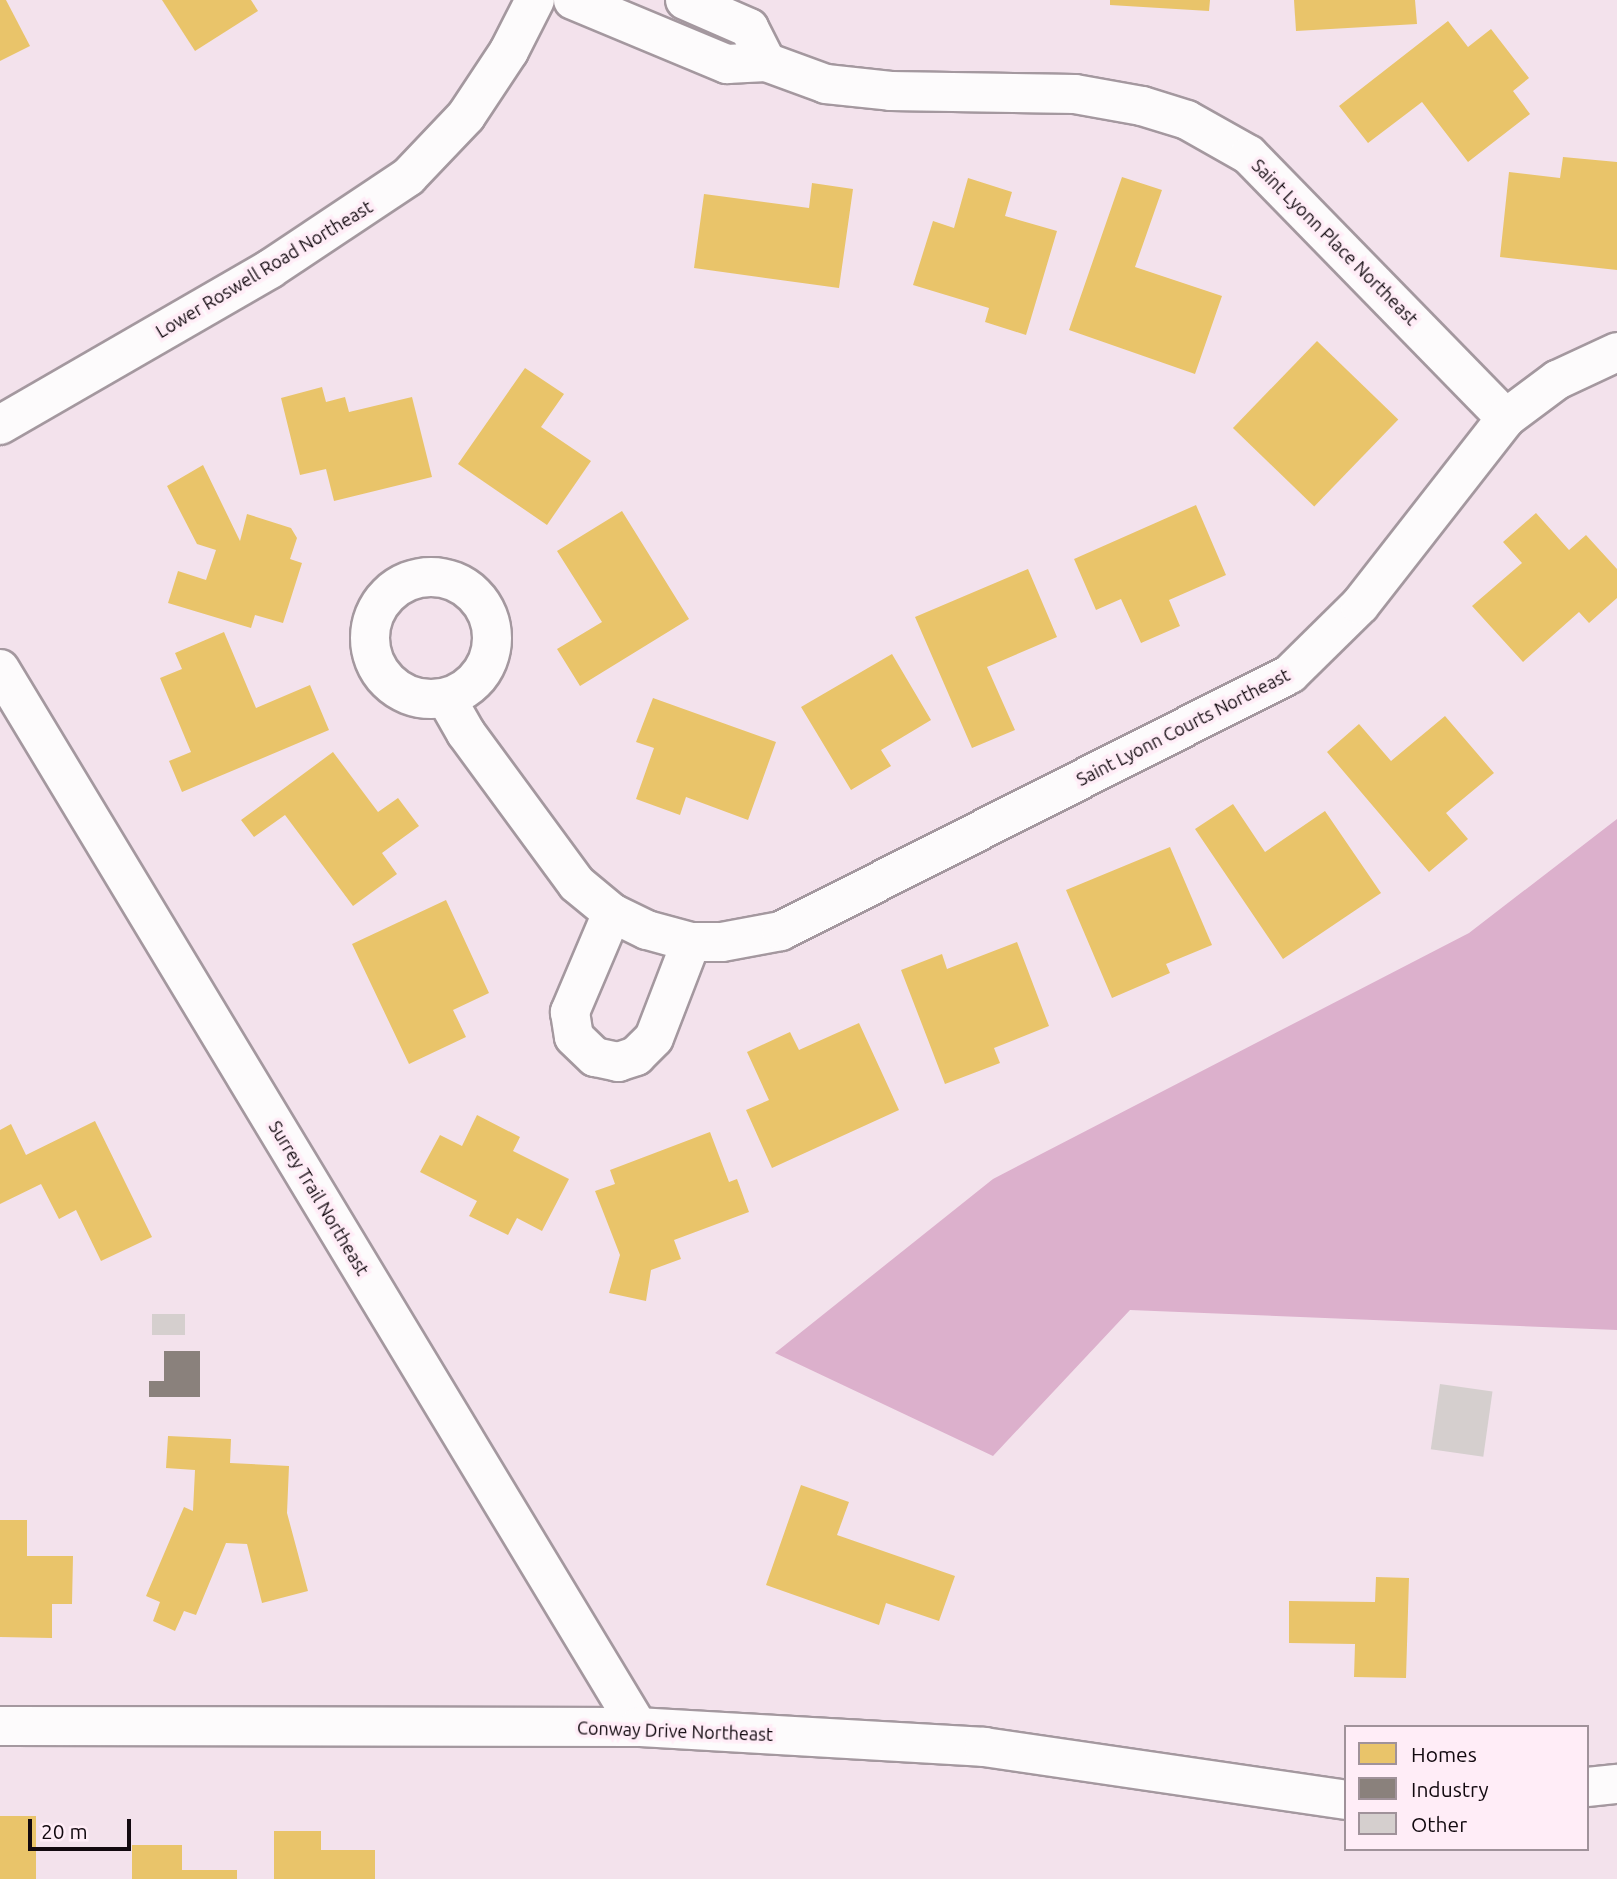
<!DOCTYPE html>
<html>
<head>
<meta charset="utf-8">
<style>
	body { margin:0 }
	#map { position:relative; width:1617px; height:1879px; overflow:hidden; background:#f3e2ec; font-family:Ubuntu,sans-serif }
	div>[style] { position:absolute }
	.forest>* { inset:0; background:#dcb0cc }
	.homes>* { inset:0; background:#e9c46a; transform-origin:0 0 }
	.industry>* { inset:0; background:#8a817c }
	.building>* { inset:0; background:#d5cfce; transform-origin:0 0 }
	.roads { filter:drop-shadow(2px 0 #a4989f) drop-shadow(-2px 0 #a4989f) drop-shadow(0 2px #a4989f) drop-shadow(0 -2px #a4989f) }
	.minor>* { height:38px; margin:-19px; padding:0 19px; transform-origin:19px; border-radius:19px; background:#fdfbfc }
	.minor>.ring { margin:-19px; padding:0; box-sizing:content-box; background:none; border:38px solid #fdfbfc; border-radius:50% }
	span { translate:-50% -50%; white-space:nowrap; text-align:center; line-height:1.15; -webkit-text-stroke:7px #ffedf7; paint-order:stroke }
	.street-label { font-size:18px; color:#12090f }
	.legend { position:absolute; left:1344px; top:1725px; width:245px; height:126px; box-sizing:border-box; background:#ffedf7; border:2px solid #a0929a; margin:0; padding:9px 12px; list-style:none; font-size:21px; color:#12090f }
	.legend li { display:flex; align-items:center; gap:14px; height:35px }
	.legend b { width:35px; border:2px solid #a0929a }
	.scale { position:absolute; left:28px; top:1819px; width:103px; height:32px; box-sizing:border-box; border:4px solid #12090f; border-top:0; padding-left:9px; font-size:21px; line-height:24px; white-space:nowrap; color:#12090f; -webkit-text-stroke:5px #ffedf7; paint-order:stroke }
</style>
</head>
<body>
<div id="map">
	<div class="forest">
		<i style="clip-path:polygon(1617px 819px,1617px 1330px,1130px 1310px,993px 1456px,775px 1353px,993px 1179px,1469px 933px)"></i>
	</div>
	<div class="homes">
		<i style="clip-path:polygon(0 0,6px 0,30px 46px,0 61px)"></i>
		<i style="clip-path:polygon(162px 0,251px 0,258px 11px,195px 51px)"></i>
		<i style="clip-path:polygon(1110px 0,1210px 0,1209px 11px,1110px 5px)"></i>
		<i style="clip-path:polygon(1294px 0,1415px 0,1417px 24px,1296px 31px)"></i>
		<i style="clip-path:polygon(1448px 21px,1468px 47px,1491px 29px,1529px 78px,1513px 91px,1530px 114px,1468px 162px,1422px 102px,1368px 143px,1339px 106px)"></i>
		<i style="clip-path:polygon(1563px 157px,1617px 162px,1617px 270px,1500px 257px,1509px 172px,1560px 178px)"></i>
		<i style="clip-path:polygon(1122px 177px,1162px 190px,1135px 267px,1222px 296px,1195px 374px,1069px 330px)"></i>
		<i style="clip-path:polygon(968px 178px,1012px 192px,1005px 216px,1057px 231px,1026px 335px,985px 322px,989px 308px,913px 285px,933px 221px,954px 228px)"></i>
		<i style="clip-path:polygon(812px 183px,853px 189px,839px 288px,694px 268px,704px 194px,809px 208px)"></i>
		<i style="left:1317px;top:341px;width:113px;height:121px;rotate:44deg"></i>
		<i style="clip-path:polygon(525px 368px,564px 394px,541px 427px,591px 461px,547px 525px,458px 464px)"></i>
		<i style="clip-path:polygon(322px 387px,326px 402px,345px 397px,349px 412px,412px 397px,432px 477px,334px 501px,326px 469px,300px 475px,281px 398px)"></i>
		<i style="clip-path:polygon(203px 465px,240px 541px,247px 514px,291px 528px,297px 538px,290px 559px,302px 563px,283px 623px,255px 615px,251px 628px,168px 603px,178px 571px,206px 580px,216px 550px,197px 544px,167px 486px)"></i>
		<i style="clip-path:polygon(1196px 505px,1226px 575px,1169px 600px,1180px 626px,1141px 643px,1121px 599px,1096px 610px,1074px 559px)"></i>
		<i style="clip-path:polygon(622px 511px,689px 619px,580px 686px,557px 649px,602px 622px,557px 551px)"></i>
		<i style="clip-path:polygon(1536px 513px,1569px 550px,1586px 535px,1617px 569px,1617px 598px,1589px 623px,1579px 612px,1523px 662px,1472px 606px,1522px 563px,1503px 542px)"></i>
		<i style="clip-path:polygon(1028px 569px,1057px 637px,987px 667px,1015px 730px,972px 748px,915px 617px)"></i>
		<i style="clip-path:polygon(224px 632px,256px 708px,310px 685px,329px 730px,182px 792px,169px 761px,191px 752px,160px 678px,182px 669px,175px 653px)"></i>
		<i style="clip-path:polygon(892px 654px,931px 720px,881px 750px,891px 766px,851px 790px,801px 707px)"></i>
		<i style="clip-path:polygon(653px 698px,776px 742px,748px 820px,686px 797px,680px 815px,636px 799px,654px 748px,636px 742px)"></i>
		<i style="clip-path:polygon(1445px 716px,1494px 773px,1446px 813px,1468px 839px,1429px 872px,1327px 752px,1359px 724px,1391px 761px)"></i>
		<i style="clip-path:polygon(333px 752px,378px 812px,398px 798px,419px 826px,382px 853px,397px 874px,353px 906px,285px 815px,254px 837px,241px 820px)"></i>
		<i style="clip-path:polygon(1233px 804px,1265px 852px,1325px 811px,1381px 893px,1283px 959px,1195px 829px)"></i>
		<i style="clip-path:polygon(1170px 847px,1212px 945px,1166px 964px,1170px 973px,1112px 998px,1066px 890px)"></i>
		<i style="clip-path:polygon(446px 900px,489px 993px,453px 1010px,466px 1037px,409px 1064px,352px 944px)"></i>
		<i style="clip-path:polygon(1017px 942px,1049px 1026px,994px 1048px,1000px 1063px,945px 1084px,901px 970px,942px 954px,947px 969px)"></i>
		<i style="clip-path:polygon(859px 1023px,899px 1110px,772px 1168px,746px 1110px,769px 1100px,747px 1052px,790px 1032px,799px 1050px)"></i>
		<i style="clip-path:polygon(477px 1115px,520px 1137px,513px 1151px,569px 1179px,542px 1231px,517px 1218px,508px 1235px,469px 1216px,477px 1201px,420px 1172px,440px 1135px,462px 1146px)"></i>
		<i style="clip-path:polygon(95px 1121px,152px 1237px,101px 1261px,76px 1210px,59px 1219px,41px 1184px,0 1204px,0 1130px,11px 1124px,26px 1155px)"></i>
		<i style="clip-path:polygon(710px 1132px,729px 1182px,737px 1179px,749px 1212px,674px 1240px,681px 1259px,651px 1270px,646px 1301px,609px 1293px,620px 1255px,595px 1191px,615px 1184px,610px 1170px)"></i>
		<i style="clip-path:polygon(168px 1436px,231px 1439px,230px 1463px,289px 1466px,287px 1513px,308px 1591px,262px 1603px,247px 1544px,226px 1543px,196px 1615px,184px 1611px,175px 1631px,153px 1621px,160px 1602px,146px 1596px,184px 1507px,193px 1511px,195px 1470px,166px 1468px)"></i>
		<i style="clip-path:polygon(801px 1485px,849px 1502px,837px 1535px,955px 1576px,939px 1621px,886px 1603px,879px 1625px,766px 1585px)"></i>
		<i style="clip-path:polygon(0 1520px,27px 1520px,27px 1556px,73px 1556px,72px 1604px,52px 1604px,52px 1638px,0 1637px)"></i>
		<i style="clip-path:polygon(1376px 1577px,1409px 1578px,1406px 1678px,1354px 1677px,1355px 1644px,1289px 1643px,1289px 1601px,1375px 1602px)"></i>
		<i style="left:0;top:1816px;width:36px;height:63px"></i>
		<i style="clip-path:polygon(274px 1831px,321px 1831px,321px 1850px,375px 1850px,375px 1879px,274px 1879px)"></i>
		<i style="clip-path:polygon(132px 1845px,182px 1845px,182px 1870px,237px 1870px,237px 1879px,132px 1879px)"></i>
	</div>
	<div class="industry">
		<i style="clip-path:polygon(164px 1351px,200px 1351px,200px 1397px,149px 1397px,149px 1381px,164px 1381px)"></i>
	</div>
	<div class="building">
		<i style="left:709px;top:24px;width:30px;height:21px;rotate:23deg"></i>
		<i style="left:185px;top:1314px;width:21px;height:33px;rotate:90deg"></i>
		<i style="left:1440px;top:1384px;width:53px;height:66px;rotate:8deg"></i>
	</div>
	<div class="roads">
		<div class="minor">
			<i style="left:573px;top:0;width:167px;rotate:22.6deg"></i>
			<i style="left:727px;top:64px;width:39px;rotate:-3deg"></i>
			<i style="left:766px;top:62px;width:64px;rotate:20.1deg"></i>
			<i style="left:826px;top:84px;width:65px;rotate:6.1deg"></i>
			<i style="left:891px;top:91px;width:184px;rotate:0.9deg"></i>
			<i style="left:1075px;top:94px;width:68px;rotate:10.2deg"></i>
			<i style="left:1142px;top:106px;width:47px;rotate:17.3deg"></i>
			<i style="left:1187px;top:120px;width:71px;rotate:29.4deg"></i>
			<i style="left:1249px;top:155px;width:368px;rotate:45.7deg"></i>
			<i style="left:685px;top:0;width:70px;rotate:23.6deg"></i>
			<i style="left:749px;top:28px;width:38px;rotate:63deg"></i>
			<i style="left:0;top:425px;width:312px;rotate:-30deg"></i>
			<i style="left:270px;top:269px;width:166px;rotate:-33.7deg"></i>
			<i style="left:408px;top:177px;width:84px;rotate:-46.4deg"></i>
			<i style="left:466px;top:116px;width:78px;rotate:-56.5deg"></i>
			<i style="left:509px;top:51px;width:57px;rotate:-63deg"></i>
			<i class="ring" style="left:370px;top:577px;width:84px;height:84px"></i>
			<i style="left:0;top:669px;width:1235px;rotate:58.91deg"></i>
			<i style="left:446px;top:698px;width:40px;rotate:60.3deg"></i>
			<i style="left:466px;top:733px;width:187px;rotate:53.7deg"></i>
			<i style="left:577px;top:884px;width:45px;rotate:39.6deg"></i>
			<i style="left:612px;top:913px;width:39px;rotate:26deg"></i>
			<i style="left:647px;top:930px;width:46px;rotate:15.3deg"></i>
			<i style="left:691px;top:942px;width:31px"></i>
			<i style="left:722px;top:942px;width:60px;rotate:-10.6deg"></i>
			<i style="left:781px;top:931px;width:570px;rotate:-26.79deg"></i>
			<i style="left:1290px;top:674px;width:98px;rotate:-44.6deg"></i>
			<i style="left:1360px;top:605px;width:237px;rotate:-52deg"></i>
			<i style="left:1506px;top:418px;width:64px;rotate:-36.7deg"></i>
			<i style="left:1557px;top:380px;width:66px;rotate:-25deg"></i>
			<i style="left:612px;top:913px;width:108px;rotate:113deg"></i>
			<i style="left:570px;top:1012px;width:25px;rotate:81deg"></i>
			<i style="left:574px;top:1037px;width:29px;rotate:44deg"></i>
			<i style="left:595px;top:1057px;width:24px;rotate:12deg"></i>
			<i style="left:618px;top:1062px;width:19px;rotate:-18deg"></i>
			<i style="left:636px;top:1056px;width:25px;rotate:-45deg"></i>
			<i style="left:654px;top:1038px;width:103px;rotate:-68.9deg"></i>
			<i style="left:0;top:1726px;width:638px;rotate:0.09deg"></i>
			<i style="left:638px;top:1727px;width:347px;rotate:3.3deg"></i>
			<i style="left:984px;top:1747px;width:366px;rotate:8.3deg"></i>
			<i style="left:1587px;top:1787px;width:30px;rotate:-6deg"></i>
		</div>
	</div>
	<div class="street-label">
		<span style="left:1335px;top:242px;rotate:45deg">Saint Lyonn Place Northeast</span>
		<span style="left:264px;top:269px;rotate:-31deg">Lower Roswell Road Northeast</span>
		<span style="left:1183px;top:727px;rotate:-27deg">Saint Lyonn Courts Northeast</span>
		<span style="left:319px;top:1198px;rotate:59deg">Surrey Trail Northeast</span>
		<span style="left:675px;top:1731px;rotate:2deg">Conway Drive Northeast</span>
	</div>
	<ul class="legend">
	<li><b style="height:19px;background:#e9c46a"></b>Homes</li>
	<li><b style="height:19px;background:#8a817c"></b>Industry</li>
	<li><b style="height:19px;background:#d5cfce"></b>Other</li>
	</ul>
	<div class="scale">20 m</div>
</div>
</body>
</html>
